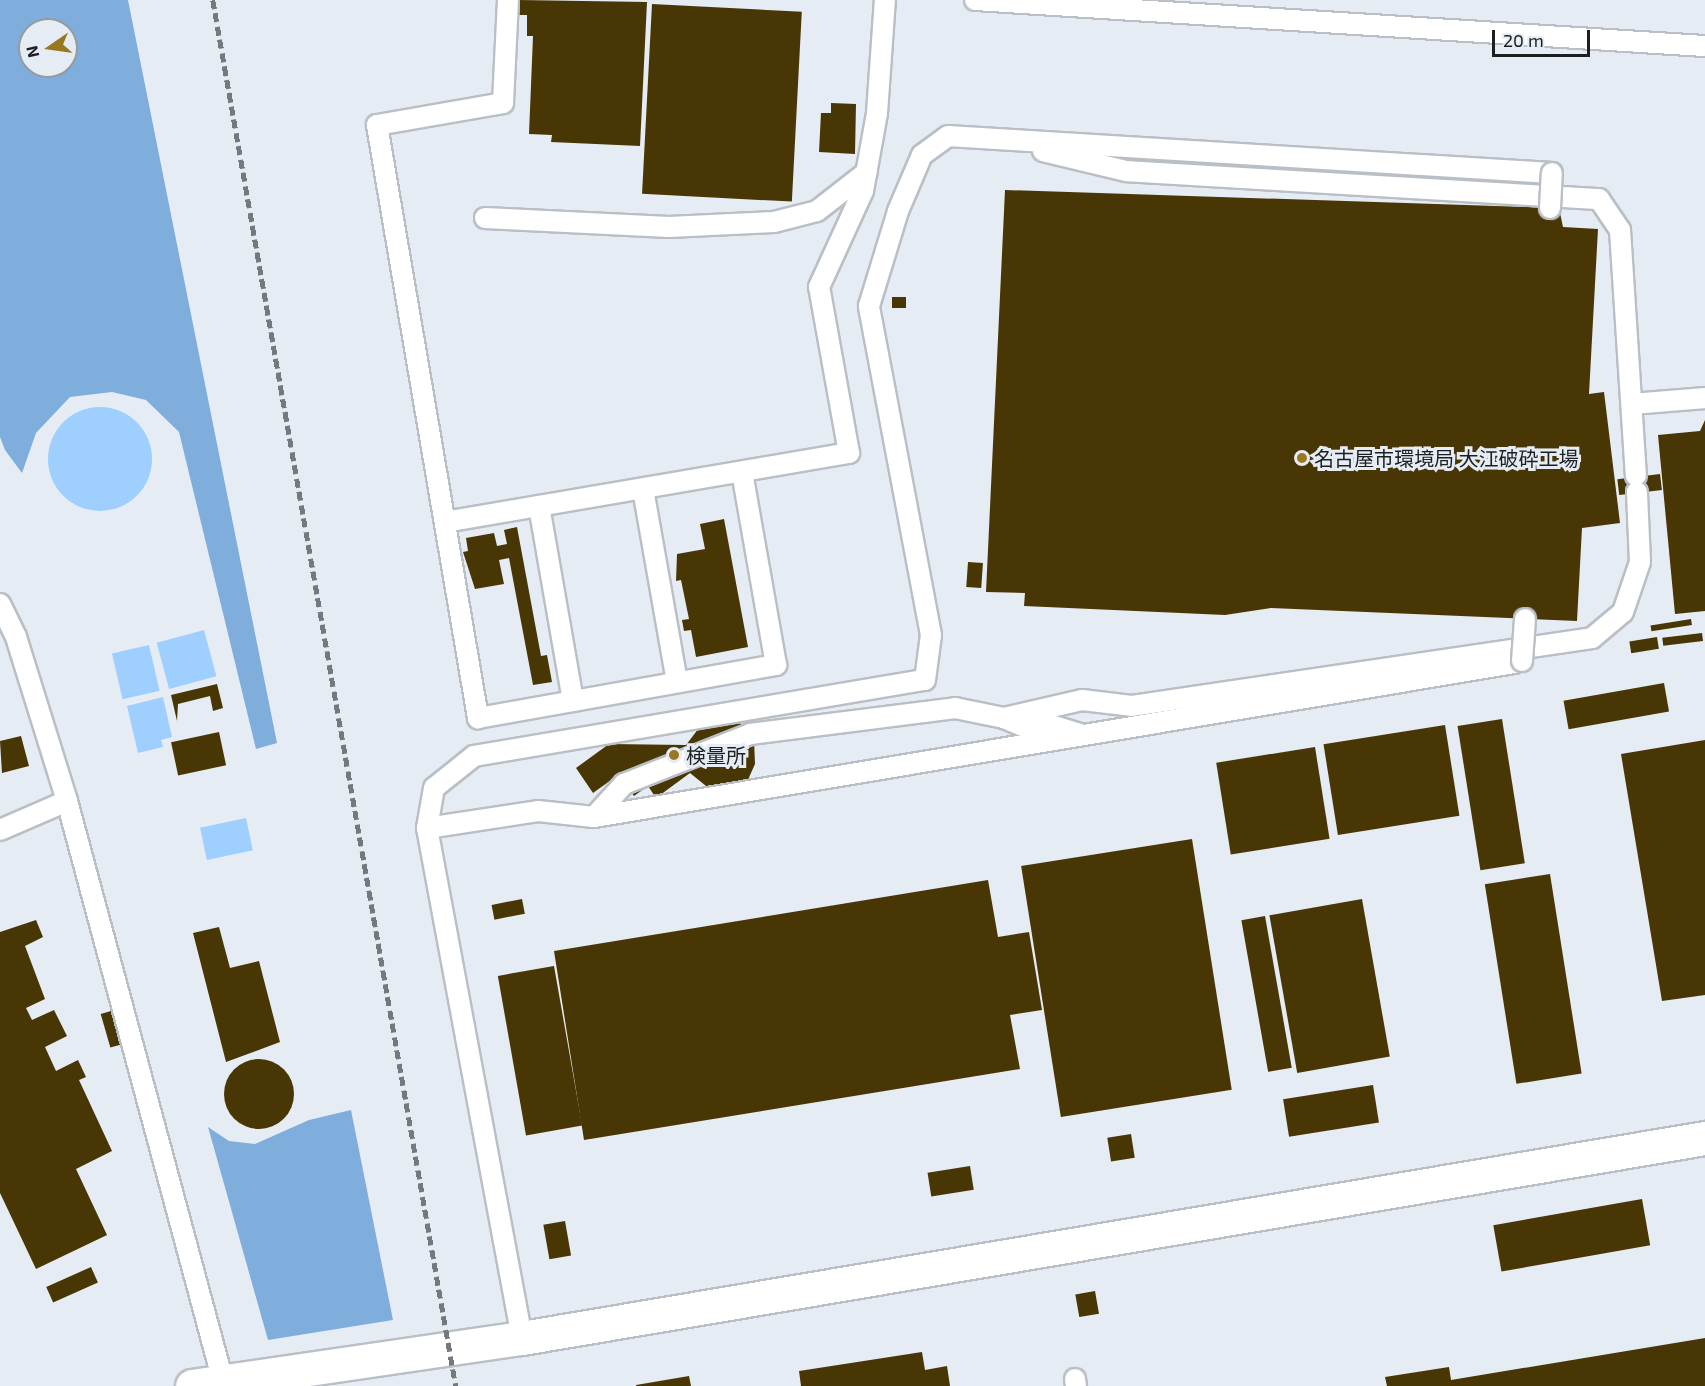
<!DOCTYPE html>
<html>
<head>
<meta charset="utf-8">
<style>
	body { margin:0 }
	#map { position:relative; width:1705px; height:1386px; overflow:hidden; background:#e6ecf3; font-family:"Exo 2","Noto Sans JP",sans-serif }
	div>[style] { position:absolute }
	.forest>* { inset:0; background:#7faedc }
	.water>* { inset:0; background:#9fcffe; transform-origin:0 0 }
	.round { border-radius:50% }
	.building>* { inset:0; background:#493605; transform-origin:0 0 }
	.roads { filter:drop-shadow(2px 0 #b9bfc5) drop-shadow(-2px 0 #b9bfc5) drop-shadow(0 2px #b9bfc5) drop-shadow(0 -2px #b9bfc5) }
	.service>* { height:20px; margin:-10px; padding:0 10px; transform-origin:10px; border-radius:10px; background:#fff }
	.tertiary>* { height:33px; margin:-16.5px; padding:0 16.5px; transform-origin:16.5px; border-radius:16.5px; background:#fff }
	.rail>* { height:4.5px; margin-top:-2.25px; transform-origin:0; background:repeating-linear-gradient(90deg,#75797e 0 9px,transparent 0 13.5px) }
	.bridges { filter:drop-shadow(2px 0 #b9bfc5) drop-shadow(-2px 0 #b9bfc5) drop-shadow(0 2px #b9bfc5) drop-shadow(0 -2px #b9bfc5) }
	.service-bridge>* { height:20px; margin:-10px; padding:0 10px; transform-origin:10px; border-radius:10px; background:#fff }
	.dots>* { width:16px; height:16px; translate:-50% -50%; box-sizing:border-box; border:3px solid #e6ecf3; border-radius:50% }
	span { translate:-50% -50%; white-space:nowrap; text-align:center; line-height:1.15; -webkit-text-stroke:6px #e6ecf3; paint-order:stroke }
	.poi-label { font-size:20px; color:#1c1f21 }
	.left { translate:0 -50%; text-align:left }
	.north { position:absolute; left:18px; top:18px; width:60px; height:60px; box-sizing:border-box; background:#e6ecf3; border:2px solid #959a9f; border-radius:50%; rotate:257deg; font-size:16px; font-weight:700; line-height:24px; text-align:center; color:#1c1f21 }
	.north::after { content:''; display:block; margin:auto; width:21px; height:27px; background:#9a7822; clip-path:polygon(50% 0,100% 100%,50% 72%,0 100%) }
	.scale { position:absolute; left:1492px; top:30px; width:98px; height:27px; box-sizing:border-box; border:3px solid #1c1f21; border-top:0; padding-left:8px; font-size:18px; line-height:21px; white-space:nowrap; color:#1c1f21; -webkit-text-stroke:4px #e6ecf3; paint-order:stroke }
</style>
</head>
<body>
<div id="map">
	<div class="forest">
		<i style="clip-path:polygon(evenodd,0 0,128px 0,277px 743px,256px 749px,179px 432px,146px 400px,112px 392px,70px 397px,36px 433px,22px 473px,5px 450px,0 437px,0 0,30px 30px,66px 30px,66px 66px,30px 66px,30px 30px)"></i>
		<i style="clip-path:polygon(351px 1110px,393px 1320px,268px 1340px,208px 1127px,229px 1141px,255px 1144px,309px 1120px)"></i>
	</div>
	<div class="water">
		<i class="round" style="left:48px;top:407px;width:104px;height:104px"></i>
		<i style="left:204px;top:630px;width:48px;height:49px;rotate:75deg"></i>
		<i style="left:149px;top:645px;width:47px;height:38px;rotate:77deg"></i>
		<i style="clip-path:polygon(163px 697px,172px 737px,161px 740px,163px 747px,138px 753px,127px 706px)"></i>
		<i style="left:246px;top:818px;width:33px;height:47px;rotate:78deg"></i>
	</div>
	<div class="building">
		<i style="clip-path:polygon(519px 0,647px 2px,640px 146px,551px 142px,552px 135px,529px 134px,533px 36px,527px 36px,527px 15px,519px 15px)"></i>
		<i style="left:652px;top:4px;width:150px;height:190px;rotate:3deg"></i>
		<i style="clip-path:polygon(831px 103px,856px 104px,855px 154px,819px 152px,821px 113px,831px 113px)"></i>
		<i style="clip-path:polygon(1005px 190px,1559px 208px,1563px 227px,1598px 229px,1589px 394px,1604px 392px,1620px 523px,1582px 528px,1577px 621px,1271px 608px,1225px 615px,1024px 606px,1025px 593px,986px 592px)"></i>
		<i style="left:906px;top:297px;width:11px;height:14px;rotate:90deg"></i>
		<i style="clip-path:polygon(1705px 420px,1705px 611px,1675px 614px,1658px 435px,1700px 431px)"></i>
		<i style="left:1660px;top:474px;width:16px;height:43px;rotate:83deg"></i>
		<i style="clip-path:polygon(724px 519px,748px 647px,696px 657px,691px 630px,684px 631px,682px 620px,689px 619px,681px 580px,676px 581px,677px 554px,705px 549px,700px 524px)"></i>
		<i style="clip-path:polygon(517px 527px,541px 656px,547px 655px,552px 682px,533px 685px,509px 558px,499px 560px,504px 584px,475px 589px,463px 552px,468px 551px,466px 538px,494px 533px,497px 546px,507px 544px,504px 530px)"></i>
		<i style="left:968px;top:562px;width:15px;height:25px;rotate:4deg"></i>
		<i style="left:1691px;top:619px;width:6px;height:41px;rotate:81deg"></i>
		<i style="left:1702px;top:633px;width:8px;height:40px;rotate:83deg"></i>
		<i style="left:1657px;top:637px;width:12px;height:28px;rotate:81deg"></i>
		<i style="left:1664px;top:683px;width:29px;height:102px;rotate:80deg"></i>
		<i style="clip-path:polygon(217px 684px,223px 708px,213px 711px,210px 696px,178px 704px,177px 721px,171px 695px)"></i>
		<i style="clip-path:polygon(723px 719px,742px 724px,754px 739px,755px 764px,747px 782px,711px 790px,690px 773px,656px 798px,648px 786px,634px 796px,618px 775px,593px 793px,576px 768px,609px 744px,686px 745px,702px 724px)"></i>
		<i style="left:1502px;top:719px;width:146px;height:45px;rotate:81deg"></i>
		<i style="left:1445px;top:725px;width:92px;height:123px;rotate:81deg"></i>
		<i style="left:219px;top:732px;width:34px;height:49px;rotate:78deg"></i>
		<i style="clip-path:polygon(21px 736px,29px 766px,2px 773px,0 741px)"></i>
		<i style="clip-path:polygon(1705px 740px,1705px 995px,1662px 1001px,1621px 754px)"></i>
		<i style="left:1315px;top:747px;width:93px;height:100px;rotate:81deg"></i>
		<i style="left:1192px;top:839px;width:254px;height:173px;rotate:81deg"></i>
		<i style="left:1550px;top:874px;width:202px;height:66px;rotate:81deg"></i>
		<i style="clip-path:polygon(988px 880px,998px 937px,1029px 932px,1042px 1010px,1010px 1015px,1020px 1069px,584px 1140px,554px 951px)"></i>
		<i style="left:522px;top:899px;width:15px;height:31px;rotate:79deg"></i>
		<i style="left:1362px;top:899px;width:160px;height:94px;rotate:80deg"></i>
		<i style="left:1265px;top:916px;width:154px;height:24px;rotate:80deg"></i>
		<i style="clip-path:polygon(36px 920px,43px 937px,25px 946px,45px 999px,26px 1008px,32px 1020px,54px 1010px,67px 1036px,45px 1047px,56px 1071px,78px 1060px,86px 1077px,79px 1080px,112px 1151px,76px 1169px,107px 1235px,36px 1269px,0 1193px,0 932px)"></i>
		<i style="clip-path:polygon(219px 927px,230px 968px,259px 961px,280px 1042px,226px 1062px,193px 933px)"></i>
		<i style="left:554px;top:966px;width:162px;height:57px;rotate:80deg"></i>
		<i style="left:118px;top:1009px;width:35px;height:18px;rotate:74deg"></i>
		<i class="round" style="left:224px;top:1059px;width:70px;height:70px"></i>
		<i style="left:1373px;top:1085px;width:38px;height:91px;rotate:81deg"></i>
		<i style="left:1131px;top:1134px;width:24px;height:24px;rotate:81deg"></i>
		<i style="left:970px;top:1166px;width:24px;height:43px;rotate:81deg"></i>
		<i style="left:1642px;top:1199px;width:47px;height:151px;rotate:80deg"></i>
		<i style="left:565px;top:1221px;width:35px;height:22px;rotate:80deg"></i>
		<i style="left:91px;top:1267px;width:17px;height:49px;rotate:66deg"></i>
		<i style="left:1095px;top:1291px;width:23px;height:20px;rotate:80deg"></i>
		<i style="clip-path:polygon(1705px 1338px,1705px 1386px,1387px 1386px,1385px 1377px,1449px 1367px,1451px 1380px)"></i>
		<i style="clip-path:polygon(922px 1352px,925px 1370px,947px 1366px,950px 1386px,801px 1386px,799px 1371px)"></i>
		<i style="clip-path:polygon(689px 1376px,691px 1386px,636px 1386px,636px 1385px)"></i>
	</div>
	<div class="roads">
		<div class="service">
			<i style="left:508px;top:0;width:103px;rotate:92.8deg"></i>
			<i style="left:503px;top:103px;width:128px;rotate:170.1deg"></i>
			<i style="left:377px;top:125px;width:602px;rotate:80.33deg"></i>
			<i style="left:478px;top:718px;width:303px;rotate:-10.1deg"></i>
			<i style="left:776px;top:665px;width:196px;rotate:-100deg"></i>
			<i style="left:975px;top:0;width:731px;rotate:3.61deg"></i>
			<i style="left:1043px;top:151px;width:85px;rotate:13.5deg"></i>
			<i style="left:1126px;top:171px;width:474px;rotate:3.4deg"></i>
			<i style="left:1599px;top:199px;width:37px;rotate:56deg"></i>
			<i style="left:1620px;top:230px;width:246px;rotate:86.3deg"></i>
			<i style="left:485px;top:218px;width:184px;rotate:2.8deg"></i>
			<i style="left:669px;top:227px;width:105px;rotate:-2.7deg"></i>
			<i style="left:774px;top:222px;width:44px;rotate:-14.3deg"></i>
			<i style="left:817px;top:211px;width:63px;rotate:-38deg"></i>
			<i style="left:1632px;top:404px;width:73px;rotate:-4.7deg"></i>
			<i style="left:643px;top:489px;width:196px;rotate:80deg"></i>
			<i style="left:539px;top:506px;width:198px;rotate:80.1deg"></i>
			<i style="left:445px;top:522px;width:410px;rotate:-9.7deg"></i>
			<i style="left:849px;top:453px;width:169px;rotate:-100.2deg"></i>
			<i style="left:819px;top:287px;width:106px;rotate:-65.4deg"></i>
			<i style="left:863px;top:191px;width:79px;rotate:-79.8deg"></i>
			<i style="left:877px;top:113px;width:113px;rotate:-86deg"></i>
			<i style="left:0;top:604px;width:37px;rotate:64deg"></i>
			<i style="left:16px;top:637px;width:172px;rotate:72.7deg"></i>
			<i style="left:67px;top:801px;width:601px;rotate:74.95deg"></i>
			<i style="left:1004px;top:718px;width:28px;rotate:23deg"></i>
			<i style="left:1030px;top:729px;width:21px;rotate:-11deg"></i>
			<i style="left:1051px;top:725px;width:34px;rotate:17deg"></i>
			<i style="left:594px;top:817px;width:45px;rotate:-47.7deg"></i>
			<i style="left:624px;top:784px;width:136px;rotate:-21.6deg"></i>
			<i style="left:750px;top:734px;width:207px;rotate:-7.2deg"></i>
			<i style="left:955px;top:708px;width:50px;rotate:11.5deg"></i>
			<i style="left:1004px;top:718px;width:80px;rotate:-13deg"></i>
			<i style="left:1082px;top:700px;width:50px;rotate:6.8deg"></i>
			<i style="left:1132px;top:706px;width:465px;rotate:-8.4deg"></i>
			<i style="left:1592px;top:638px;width:40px;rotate:-40deg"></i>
			<i style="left:1623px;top:612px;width:53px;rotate:-71.2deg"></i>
			<i style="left:1640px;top:562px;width:70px;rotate:-92.5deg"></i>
			<i style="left:427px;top:828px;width:112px;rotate:-8.7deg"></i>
			<i style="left:538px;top:811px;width:56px;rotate:6.1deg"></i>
			<i style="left:594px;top:817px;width:933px;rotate:-9.5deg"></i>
			<i style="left:0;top:830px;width:73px;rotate:-23.4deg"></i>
			<i style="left:522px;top:1338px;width:519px;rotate:-100.55deg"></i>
			<i style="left:427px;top:828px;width:41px;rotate:-80.1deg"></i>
			<i style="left:434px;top:788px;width:51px;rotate:-38.7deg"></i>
			<i style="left:474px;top:756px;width:457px;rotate:-9.6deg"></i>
			<i style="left:925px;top:680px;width:45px;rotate:-82.4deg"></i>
			<i style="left:931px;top:635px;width:335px;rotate:-100.7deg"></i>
			<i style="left:869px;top:306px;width:99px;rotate:-73deg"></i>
			<i style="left:898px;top:211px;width:61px;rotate:-66.8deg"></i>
			<i style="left:922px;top:155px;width:32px;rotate:-36deg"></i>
			<i style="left:948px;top:136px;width:605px;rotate:3.51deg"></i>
			<i style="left:1075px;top:1379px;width:7px;rotate:82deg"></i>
		</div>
		<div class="tertiary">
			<i style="left:192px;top:1386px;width:333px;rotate:-8.3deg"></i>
			<i style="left:522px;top:1338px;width:1200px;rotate:-9.6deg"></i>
		</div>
	</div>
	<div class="rail">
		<i style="left:213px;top:0;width:1407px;rotate:80.06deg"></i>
	</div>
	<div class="bridges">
		<div class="service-bridge">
			<i style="left:1550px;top:208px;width:35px;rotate:-87deg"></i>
			<i style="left:1522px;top:661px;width:42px;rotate:-85.9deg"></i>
		</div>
	</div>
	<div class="dots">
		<i style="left:1302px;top:458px;background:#9a7822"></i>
		<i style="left:674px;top:755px;background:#9a7822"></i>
	</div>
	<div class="poi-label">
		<span class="left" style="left:1314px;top:458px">名古屋市環境局 大江破砕工場</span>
		<span class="left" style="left:686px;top:755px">検量所</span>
	</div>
	<div class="north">N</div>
	<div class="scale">20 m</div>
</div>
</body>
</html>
